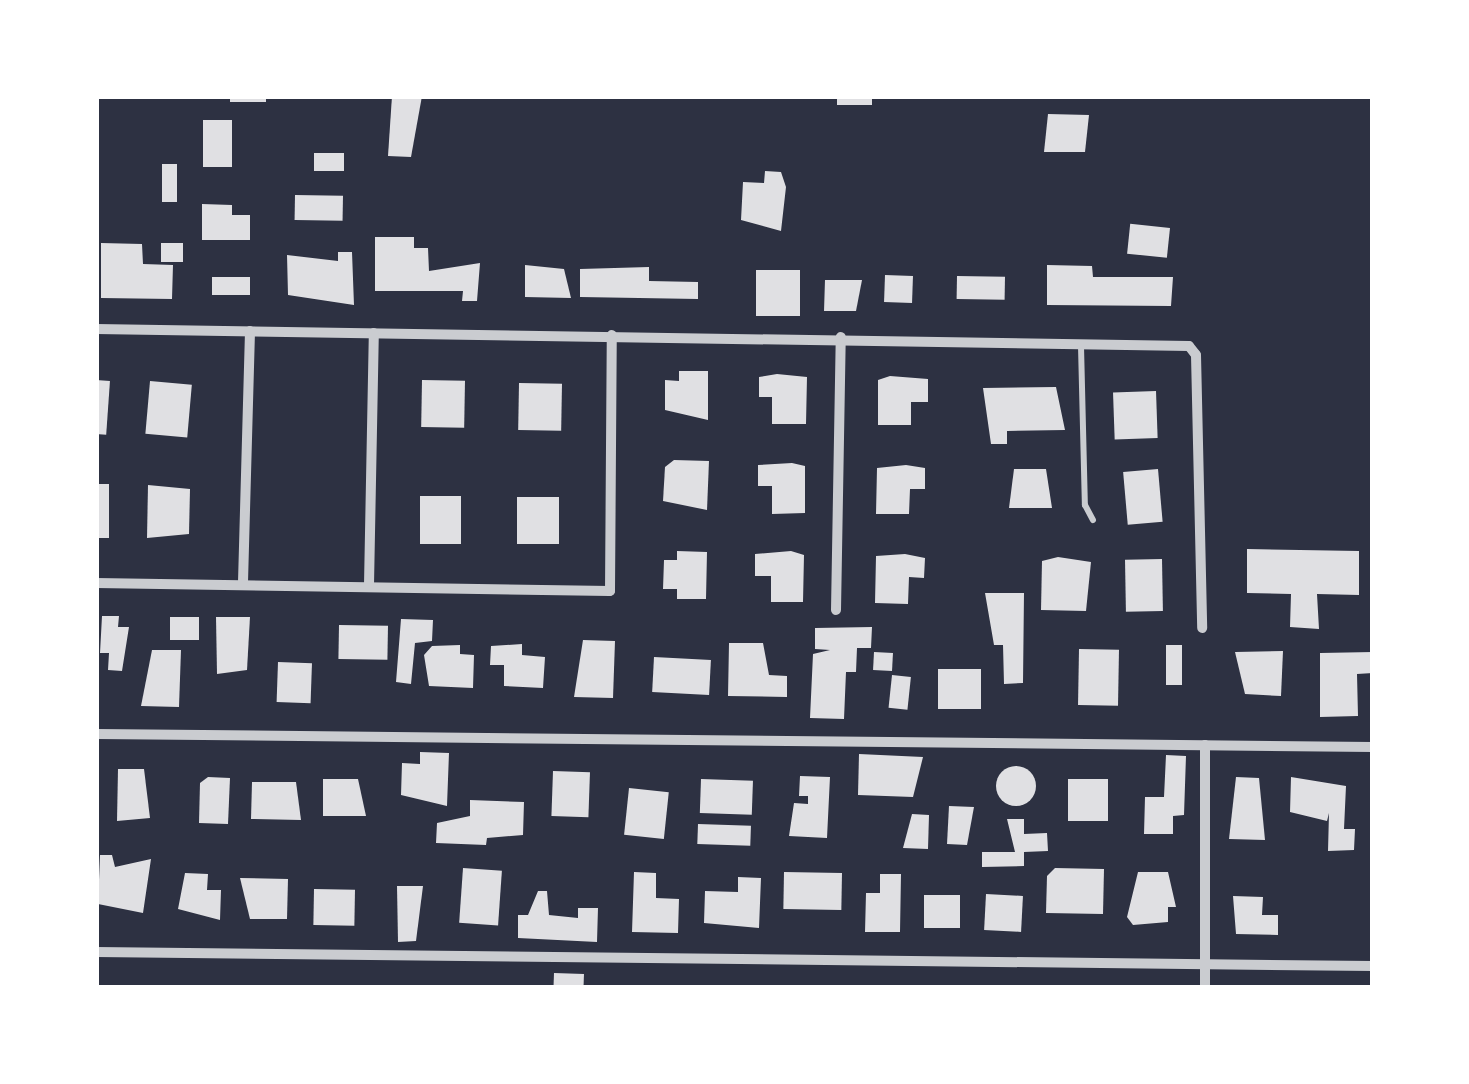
<!DOCTYPE html>
<html>
<head>
<meta charset="utf-8">
<style>
	body { margin:0 }
	#map { position:relative; width:1469px; height:1084px; overflow:hidden; background:#2d3142; font-family:"Open Sans",sans-serif }
	div>[style] { position:absolute }
	.building>* { inset:0; background:#e0e0e3; transform-origin:0 0 }
	.round { border-radius:50% }
	.service>* { height:6px; margin:-3px; padding:0 3px; transform-origin:3px; border-radius:3px; background:#caccd0 }
	.minor>* { height:10px; margin:-5px; padding:0 5px; transform-origin:5px; border-radius:5px; background:#caccd0 }
	span { translate:-50% -50%; white-space:nowrap; text-align:center; line-height:1.15; -webkit-text-stroke:12px #fff; paint-order:stroke }
	.frame { position:absolute; inset:0; border:99px solid #fff; pointer-events:none }
</style>
</head>
<body>
<div id="map">
	<div class="building">
		<i style="left:230px;top:96px;width:36px;height:6px"></i>
		<i style="clip-path:polygon(392px 96px,422px 96px,411px 157px,388px 156px)"></i>
		<i style="left:837px;top:96px;width:35px;height:9px"></i>
		<i style="clip-path:polygon(1048px 114px,1089px 115px,1085px 152px,1044px 152px)"></i>
		<i style="left:203px;top:120px;width:29px;height:47px"></i>
		<i style="left:314px;top:153px;width:30px;height:18px"></i>
		<i style="left:162px;top:164px;width:15px;height:38px"></i>
		<i style="clip-path:polygon(765px 171px,781px 172px,786px 187px,781px 231px,741px 220px,743px 182px,764px 183px)"></i>
		<i style="left:295px;top:195px;width:48px;height:25px;rotate:1deg"></i>
		<i style="clip-path:polygon(202px 204px,232px 205px,232px 215px,250px 215px,250px 240px,202px 240px)"></i>
		<i style="left:1170px;top:228px;width:30px;height:40px;rotate:96deg"></i>
		<i style="clip-path:polygon(375px 237px,414px 237px,414px 248px,428px 248px,429px 271px,480px 263px,477px 301px,462px 301px,463px 291px,375px 291px)"></i>
		<i style="clip-path:polygon(101px 243px,142px 244px,143px 264px,173px 265px,172px 299px,101px 298px)"></i>
		<i style="left:161px;top:243px;width:22px;height:19px"></i>
		<i style="clip-path:polygon(338px 252px,352px 252px,354px 305px,288px 295px,287px 255px,338px 261px)"></i>
		<i style="clip-path:polygon(525px 265px,564px 269px,571px 298px,525px 297px)"></i>
		<i style="clip-path:polygon(1047px 265px,1092px 266px,1093px 277px,1173px 277px,1171px 306px,1047px 305px)"></i>
		<i style="clip-path:polygon(649px 267px,649px 281px,698px 282px,698px 299px,580px 297px,580px 269px)"></i>
		<i style="left:756px;top:270px;width:44px;height:46px"></i>
		<i style="left:885px;top:275px;width:28px;height:27px;rotate:2deg"></i>
		<i style="left:957px;top:276px;width:48px;height:23px;rotate:1deg"></i>
		<i style="left:250px;top:277px;width:18px;height:38px;rotate:90deg"></i>
		<i style="clip-path:polygon(825px 280px,862px 280px,856px 311px,824px 311px)"></i>
		<i style="clip-path:polygon(679px 371px,708px 371px,708px 420px,665px 410px,665px 380px,679px 381px)"></i>
		<i style="clip-path:polygon(777px 374px,807px 377px,806px 424px,772px 424px,772px 397px,759px 397px,759px 377px)"></i>
		<i style="clip-path:polygon(890px 376px,928px 379px,928px 402px,911px 402px,911px 425px,878px 425px,878px 380px)"></i>
		<i style="left:96px;top:380px;width:14px;height:54px;rotate:4deg"></i>
		<i style="left:422px;top:380px;width:43px;height:47px;rotate:1deg"></i>
		<i style="left:150px;top:381px;width:42px;height:53px;rotate:5deg"></i>
		<i style="left:519px;top:383px;width:43px;height:47px;rotate:1deg"></i>
		<i style="clip-path:polygon(1056px 387px,1065px 430px,1007px 431px,1007px 444px,991px 444px,983px 388px)"></i>
		<i style="left:1156px;top:391px;width:47px;height:43px;rotate:88deg"></i>
		<i style="clip-path:polygon(674px 460px,709px 461px,707px 510px,663px 501px,665px 467px)"></i>
		<i style="clip-path:polygon(792px 463px,805px 466px,805px 513px,772px 514px,772px 486px,758px 486px,758px 465px)"></i>
		<i style="clip-path:polygon(906px 465px,925px 468px,925px 489px,910px 489px,909px 514px,876px 514px,877px 468px)"></i>
		<i style="clip-path:polygon(1014px 469px,1046px 469px,1052px 508px,1009px 508px)"></i>
		<i style="left:1158px;top:469px;width:53px;height:35px;rotate:85deg"></i>
		<i style="left:96px;top:484px;width:13px;height:54px"></i>
		<i style="clip-path:polygon(148px 485px,190px 489px,189px 534px,147px 538px)"></i>
		<i style="left:420px;top:496px;width:41px;height:48px"></i>
		<i style="left:517px;top:497px;width:42px;height:47px"></i>
		<i style="clip-path:polygon(1247px 549px,1359px 551px,1359px 595px,1317px 594px,1319px 629px,1290px 627px,1291px 594px,1247px 593px)"></i>
		<i style="clip-path:polygon(677px 551px,707px 552px,706px 599px,677px 599px,677px 589px,663px 589px,664px 560px,677px 560px)"></i>
		<i style="clip-path:polygon(791px 551px,804px 555px,803px 602px,771px 602px,771px 576px,755px 576px,755px 554px)"></i>
		<i style="clip-path:polygon(905px 554px,925px 558px,924px 578px,909px 577px,908px 604px,875px 603px,876px 556px)"></i>
		<i style="clip-path:polygon(1058px 557px,1091px 562px,1086px 611px,1041px 610px,1042px 561px)"></i>
		<i style="left:1162px;top:559px;width:52px;height:37px;rotate:89deg"></i>
		<i style="clip-path:polygon(985px 593px,1024px 593px,1023px 683px,1004px 684px,1003px 645px,994px 645px)"></i>
		<i style="clip-path:polygon(102px 616px,119px 616px,118px 627px,129px 627px,122px 671px,108px 670px,109px 653px,100px 653px)"></i>
		<i style="left:170px;top:617px;width:29px;height:23px"></i>
		<i style="clip-path:polygon(216px 617px,250px 617px,247px 670px,217px 674px)"></i>
		<i style="clip-path:polygon(401px 619px,433px 620px,432px 641px,415px 643px,411px 684px,396px 682px)"></i>
		<i style="left:339px;top:625px;width:49px;height:34px;rotate:1deg"></i>
		<i style="clip-path:polygon(872px 627px,871px 648px,857px 648px,856px 672px,846px 672px,844px 719px,810px 718px,813px 654px,830px 650px,815px 649px,815px 628px)"></i>
		<i style="clip-path:polygon(583px 640px,615px 641px,613px 698px,574px 697px)"></i>
		<i style="clip-path:polygon(729px 643px,763px 643px,769px 675px,787px 676px,787px 697px,728px 696px)"></i>
		<i style="clip-path:polygon(522px 644px,522px 655px,545px 657px,543px 688px,504px 686px,504px 665px,490px 665px,491px 646px)"></i>
		<i style="clip-path:polygon(460px 645px,460px 654px,474px 655px,473px 688px,429px 686px,424px 655px,432px 646px)"></i>
		<i style="left:1166px;top:645px;width:16px;height:40px"></i>
		<i style="left:1079px;top:649px;width:40px;height:56px;rotate:1deg"></i>
		<i style="clip-path:polygon(152px 650px,181px 650px,179px 707px,141px 706px)"></i>
		<i style="clip-path:polygon(1283px 651px,1281px 696px,1245px 694px,1235px 652px)"></i>
		<i style="left:874px;top:652px;width:19px;height:18px;rotate:3deg"></i>
		<i style="clip-path:polygon(1373px 652px,1373px 673px,1357px 674px,1358px 716px,1320px 717px,1320px 653px)"></i>
		<i style="left:654px;top:657px;width:57px;height:35px;rotate:3deg"></i>
		<i style="left:278px;top:662px;width:34px;height:40px;rotate:2deg"></i>
		<i style="left:938px;top:669px;width:43px;height:40px"></i>
		<i style="left:892px;top:675px;width:19px;height:33px;rotate:6deg"></i>
		<i style="clip-path:polygon(420px 752px,449px 753px,447px 806px,401px 795px,402px 763px,420px 764px)"></i>
		<i style="clip-path:polygon(859px 754px,923px 757px,913px 797px,858px 795px)"></i>
		<i style="clip-path:polygon(1166px 755px,1186px 756px,1184px 815px,1173px 816px,1173px 834px,1144px 834px,1145px 797px,1164px 797px)"></i>
		<i class="round" style="left:996px;top:766px;width:40px;height:40px"></i>
		<i style="clip-path:polygon(118px 769px,144px 769px,150px 818px,117px 821px)"></i>
		<i style="left:553px;top:771px;width:37px;height:45px;rotate:2deg"></i>
		<i style="clip-path:polygon(800px 776px,830px 777px,827px 838px,789px 836px,794px 803px,808px 804px,808px 796px,799px 796px)"></i>
		<i style="clip-path:polygon(208px 777px,230px 778px,228px 824px,199px 823px,200px 783px)"></i>
		<i style="clip-path:polygon(1236px 777px,1259px 778px,1265px 840px,1229px 839px)"></i>
		<i style="clip-path:polygon(1291px 777px,1346px 786px,1344px 829px,1355px 829px,1354px 850px,1328px 851px,1329px 813px,1327px 821px,1290px 812px)"></i>
		<i style="clip-path:polygon(323px 779px,358px 779px,366px 816px,323px 816px)"></i>
		<i style="left:701px;top:779px;width:52px;height:34px;rotate:2deg"></i>
		<i style="left:1068px;top:779px;width:40px;height:42px"></i>
		<i style="clip-path:polygon(252px 782px,296px 782px,301px 820px,251px 819px)"></i>
		<i style="left:629px;top:788px;width:40px;height:47px;rotate:6deg"></i>
		<i style="clip-path:polygon(470px 800px,524px 802px,523px 835px,487px 838px,486px 845px,436px 843px,437px 823px,470px 816px)"></i>
		<i style="clip-path:polygon(949px 806px,974px 807px,967px 845px,947px 844px)"></i>
		<i style="clip-path:polygon(912px 814px,929px 815px,928px 849px,903px 848px)"></i>
		<i style="clip-path:polygon(1007px 819px,1024px 819px,1024px 834px,1047px 833px,1048px 851px,1024px 852px,1024px 866px,982px 867px,982px 852px,1015px 852px)"></i>
		<i style="left:698px;top:824px;width:53px;height:20px;rotate:2deg"></i>
		<i style="clip-path:polygon(100px 855px,112px 855px,115px 867px,151px 859px,143px 913px,98px 904px)"></i>
		<i style="left:463px;top:868px;width:39px;height:55px;rotate:4deg"></i>
		<i style="clip-path:polygon(1055px 868px,1104px 869px,1103px 914px,1046px 913px,1047px 876px)"></i>
		<i style="clip-path:polygon(634px 872px,656px 873px,656px 898px,679px 899px,678px 933px,632px 932px)"></i>
		<i style="left:784px;top:872px;width:58px;height:37px;rotate:1deg"></i>
		<i style="clip-path:polygon(1138px 872px,1168px 872px,1176px 907px,1168px 907px,1168px 922px,1133px 925px,1127px 917px)"></i>
		<i style="clip-path:polygon(185px 873px,208px 874px,207px 890px,221px 890px,220px 920px,178px 909px)"></i>
		<i style="clip-path:polygon(880px 874px,901px 874px,900px 932px,865px 932px,866px 893px,880px 893px)"></i>
		<i style="clip-path:polygon(738px 877px,761px 878px,759px 928px,704px 923px,705px 891px,738px 892px)"></i>
		<i style="clip-path:polygon(240px 878px,288px 879px,287px 919px,250px 919px)"></i>
		<i style="clip-path:polygon(397px 886px,423px 886px,416px 941px,398px 942px)"></i>
		<i style="left:314px;top:889px;width:41px;height:36px;rotate:1deg"></i>
		<i style="clip-path:polygon(538px 891px,547px 891px,549px 915px,578px 918px,578px 908px,598px 908px,597px 942px,518px 938px,518px 915px,528px 915px)"></i>
		<i style="left:986px;top:894px;width:37px;height:36px;rotate:3deg"></i>
		<i style="left:924px;top:895px;width:36px;height:33px"></i>
		<i style="clip-path:polygon(1233px 896px,1263px 897px,1262px 915px,1278px 915px,1278px 935px,1236px 934px)"></i>
		<i style="left:554px;top:973px;width:30px;height:15px;rotate:2deg"></i>
	</div>
	<div class="service">
		<i style="left:1081px;top:346px;width:159px;rotate:88.6deg"></i>
		<i style="left:1085px;top:505px;width:17px;rotate:62deg"></i>
	</div>
	<div class="minor">
		<i style="left:96px;top:329px;width:1093px;rotate:0.89deg"></i>
		<i style="left:1189px;top:346px;width:11px;rotate:52deg"></i>
		<i style="left:1196px;top:355px;width:273px;rotate:88.7deg"></i>
		<i style="left:243px;top:582px;width:251px;rotate:-88.4deg"></i>
		<i style="left:96px;top:583px;width:514px;rotate:0.89deg"></i>
		<i style="left:610px;top:591px;width:256px;rotate:-89.6deg"></i>
		<i style="left:369px;top:585px;width:252px;rotate:-88.9deg"></i>
		<i style="left:836px;top:610px;width:273px;rotate:-89deg"></i>
		<i style="left:96px;top:734px;width:1277px;rotate:0.58deg"></i>
		<i style="left:1205px;top:745px;width:243px;rotate:90deg"></i>
		<i style="left:96px;top:952px;width:1277px;rotate:0.63deg"></i>
	</div>
	<div class="frame"></div>
</div>
</body>
</html>
